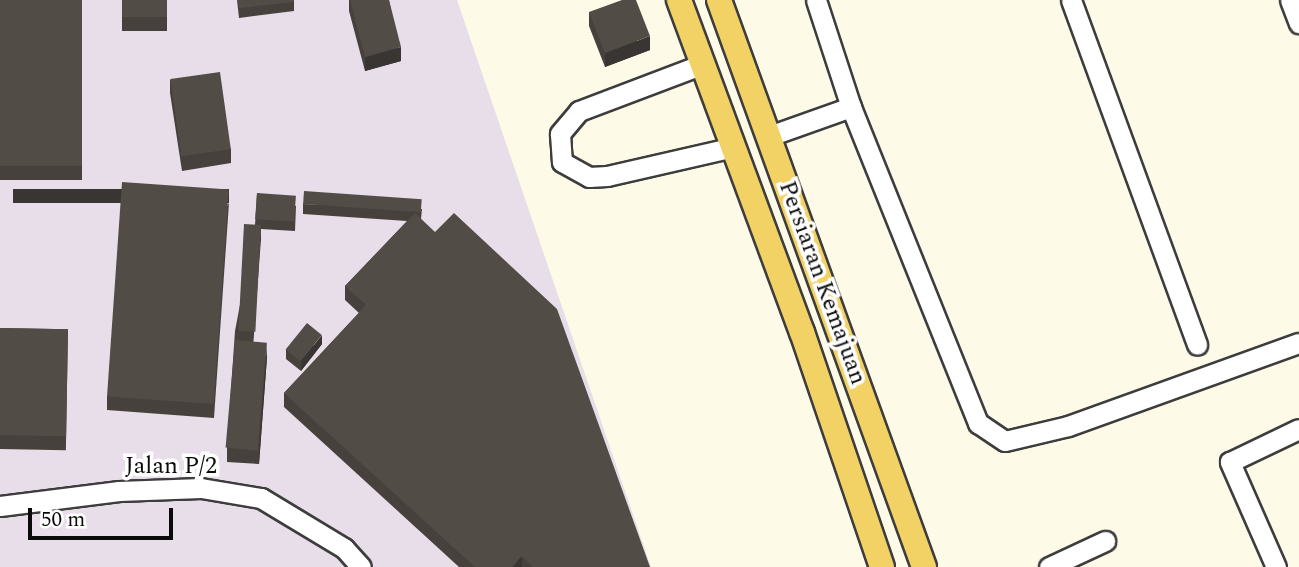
<!DOCTYPE html>
<html>
<head>
<meta charset="utf-8">
<style>
	body { margin:0 }
	#map { position:relative; width:1299px; height:567px; overflow:hidden; background:#fefae8; font-family:Spectral,serif }
	div>[style] { position:absolute }
	.industrial>* { inset:0; background:#e8dee9 }
	.roads { filter:drop-shadow(2px 0 #3d3d3d) drop-shadow(-2px 0 #3d3d3d) drop-shadow(0 2px #3d3d3d) drop-shadow(0 -2px #3d3d3d) }
	.minor>* { height:19px; margin:-9.5px; padding:0 9.5px; transform-origin:9.5px; border-radius:9.5px; background:#fff }
	.major>* { height:24px; margin:-12px; padding:0 12px; transform-origin:12px; border-radius:12px; background:#f2d165 }
	.wall>* { inset:0; background:#47413d; transform-origin:0 0 }
	.shaded-wall>* { inset:0; background:#393532; transform-origin:0 0 }
	.building>* { inset:0; background:#524c47; transform-origin:0 0 }
	span { translate:-50% -50%; white-space:nowrap; text-align:center; line-height:1.15; -webkit-text-stroke:7px #fff; paint-order:stroke }
	.street-label { font-size:24px; color:#0a0a0a }
	.scale { position:absolute; left:28px; top:508px; width:145px; height:32px; box-sizing:border-box; border:4px solid #0a0a0a; border-top:0; padding-left:9px; font-size:21px; line-height:24px; white-space:nowrap; color:#0a0a0a; -webkit-text-stroke:5px #fff; paint-order:stroke }
</style>
</head>
<body>
<div id="map">
	<div class="industrial">
		<i style="clip-path:polygon(0 0,457px 0,651px 567px,0 567px)"></i>
	</div>
	<div class="roads">
		<div class="minor">
			<i style="left:816px;top:0;width:113px;rotate:71.9deg"></i>
			<i style="left:851px;top:107px;width:341px;rotate:68.1deg"></i>
			<i style="left:978px;top:423px;width:32px;rotate:34deg"></i>
			<i style="left:1005px;top:441px;width:65px;rotate:-13.4deg"></i>
			<i style="left:1068px;top:426px;width:245px;rotate:-19.8deg"></i>
			<i style="left:1071px;top:0;width:367px;rotate:69.9deg"></i>
			<i style="left:1290px;top:0;width:25px;rotate:69deg"></i>
			<i style="left:703px;top:64px;width:133px;rotate:159.2deg"></i>
			<i style="left:579px;top:111px;width:30px;rotate:130deg"></i>
			<i style="left:560px;top:134px;width:28px;rotate:86deg"></i>
			<i style="left:562px;top:162px;width:31px;rotate:29deg"></i>
			<i style="left:589px;top:177px;width:18px;rotate:-3deg"></i>
			<i style="left:607px;top:176px;width:130px;rotate:-12.9deg"></i>
			<i style="left:769px;top:136px;width:87px;rotate:-19.5deg"></i>
			<i style="left:0;top:506px;width:120px;rotate:-7.2deg"></i>
			<i style="left:119px;top:491px;width:82px;rotate:-2.1deg"></i>
			<i style="left:201px;top:488px;width:61px;rotate:9.5deg"></i>
			<i style="left:261px;top:498px;width:97px;rotate:31.1deg"></i>
			<i style="left:344px;top:548px;width:25px;rotate:48deg"></i>
			<i style="left:1049px;top:567px;width:62px;rotate:-24.9deg"></i>
			<i style="left:1276px;top:567px;width:115px;rotate:-113.7deg"></i>
			<i style="left:1230px;top:462px;width:76px;rotate:-25.6deg"></i>
		</div>
		<div class="major">
			<i style="left:679px;top:0;width:354px;rotate:69.7deg"></i>
			<i style="left:802px;top:332px;width:248px;rotate:71.2deg"></i>
			<i style="left:719px;top:0;width:603px;rotate:70.12deg"></i>
		</div>
	</div>
	<div class="wall">
		<i style="left:0;top:0;width:82px;height:180px"></i>
		<i style="left:122px;top:0;width:45px;height:31px"></i>
		<i style="clip-path:polygon(237px 0,294px 0,294px 11px,239px 18px)"></i>
		<i style="clip-path:polygon(349px 0,389px 0,401px 61px,365px 71px,349px 11px)"></i>
		<i style="clip-path:polygon(589px 12px,650px 50px,605px 67px,589px 26px)"></i>
		<i style="clip-path:polygon(170px 79px,231px 149px,231px 163px,182px 171px,170px 93px)"></i>
		<i style="clip-path:polygon(257px 193px,296px 206px,295px 231px,261px 229px,253px 342px,267px 357px,259px 464px,227px 462px,227px 448px,235px 331px,255px 225px)"></i>
		<i style="clip-path:polygon(229px 203px,214px 418px,107px 410px,107px 396px)"></i>
		<i style="clip-path:polygon(303px 204px,422px 209px,421px 219px,650px 567px,459px 567px,284px 407px,284px 393px,359px 313px,345px 300px,345px 286px,407px 221px,303px 214px)"></i>
		<i style="left:0;top:328px;width:68px;height:121px;rotate:1deg"></i>
		<i style="clip-path:polygon(322px 344px,301px 371px,286px 359px,286px 350px)"></i>
	</div>
	<div class="shaded-wall">
		<i style="clip-path:polygon(650px 36px,650px 50px,605px 67px,605px 53px)"></i>
		<i style="clip-path:polygon(401px 47px,401px 61px,365px 71px,365px 57px)"></i>
		<i style="left:229px;top:189px;width:14px;height:216px;rotate:90deg"></i>
		<i style="clip-path:polygon(261px 225px,261px 239px,253px 346px,253px 332px)"></i>
		<i style="clip-path:polygon(322px 335px,322px 344px,301px 371px,301px 361px)"></i>
		<i style="clip-path:polygon(267px 343px,267px 357px,259px 464px,259px 450px)"></i>
		<i style="clip-path:polygon(522px 556px,522px 567px,512px 567px)"></i>
	</div>
	<div class="building">
		<i style="left:0;top:0;width:82px;height:166px"></i>
		<i style="left:122px;top:0;width:45px;height:17px"></i>
		<i style="clip-path:polygon(238px 0,294px 0,294px 2px,239px 8px)"></i>
		<i style="clip-path:polygon(350px 0,389px 0,401px 47px,365px 57px)"></i>
		<i style="clip-path:polygon(622px 0,636px 0,650px 36px,605px 53px,589px 12px)"></i>
		<i style="left:220px;top:72px;width:78px;height:50px;rotate:82deg"></i>
		<i style="left:122px;top:182px;width:107px;height:215px;rotate:4deg"></i>
		<i style="left:304px;top:191px;width:118px;height:13px;rotate:4deg"></i>
		<i style="left:257px;top:193px;width:39px;height:26px;rotate:4deg"></i>
		<i style="clip-path:polygon(415px 213px,435px 232px,454px 213px,557px 309px,650px 567px,533px 567px,522px 556px,512px 567px,475px 567px,284px 393px,366px 305px,345px 286px)"></i>
		<i style="left:244px;top:224px;width:17px;height:107px;rotate:3deg"></i>
		<i style="left:307px;top:323px;width:19px;height:34px;rotate:39deg"></i>
		<i style="left:0;top:328px;width:68px;height:107px;rotate:1deg"></i>
		<i style="left:235px;top:340px;width:32px;height:108px;rotate:5deg"></i>
	</div>
	<div class="street-label">
		<span style="left:822px;top:283px;rotate:70deg">Persiaran Kemajuan</span>
		<span style="left:171px;top:467px">Jalan P/2</span>
	</div>
	<div class="scale">50 m</div>
</div>
</body>
</html>
